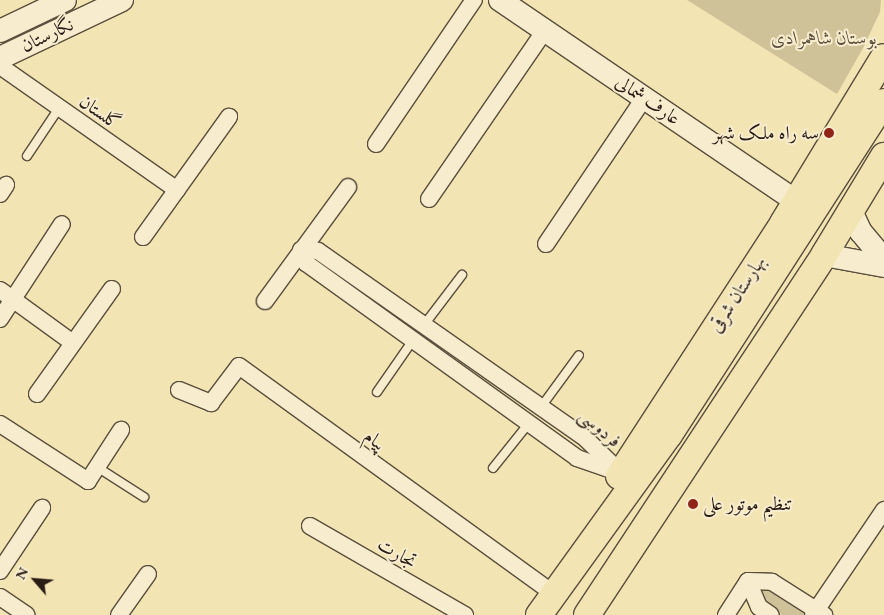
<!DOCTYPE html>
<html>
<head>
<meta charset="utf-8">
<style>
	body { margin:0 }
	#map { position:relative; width:884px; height:615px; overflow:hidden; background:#f2e4b3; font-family:"EB Garamond",Amiri,serif }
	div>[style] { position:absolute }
	.green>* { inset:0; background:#d0c298 }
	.roads { filter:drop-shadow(1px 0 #5a4e3c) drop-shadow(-1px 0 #5a4e3c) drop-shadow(0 1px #5a4e3c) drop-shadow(0 -1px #5a4e3c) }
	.lane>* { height:8px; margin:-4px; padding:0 4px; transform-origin:4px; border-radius:4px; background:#f7edce }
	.street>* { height:16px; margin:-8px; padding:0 8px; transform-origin:8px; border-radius:8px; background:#f7edce }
	.secondary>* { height:22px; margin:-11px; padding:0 11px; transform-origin:11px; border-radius:11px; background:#f7edce }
	.primary>* { height:26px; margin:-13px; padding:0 13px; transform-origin:13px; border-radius:13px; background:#f2e4b3 }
	.dots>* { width:14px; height:14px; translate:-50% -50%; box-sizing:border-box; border:2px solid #f7edce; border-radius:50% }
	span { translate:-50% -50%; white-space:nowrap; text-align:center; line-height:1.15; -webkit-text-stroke:4px #f7edce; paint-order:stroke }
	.street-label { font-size:19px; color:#281c15 }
	.park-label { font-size:19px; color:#5a4e3c; font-style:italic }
	.poi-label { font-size:19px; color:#281c15 }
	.right { translate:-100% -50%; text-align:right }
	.left { translate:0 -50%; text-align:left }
	.north { position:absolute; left:10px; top:555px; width:50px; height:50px; -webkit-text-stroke:4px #f7edce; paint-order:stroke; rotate:297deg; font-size:14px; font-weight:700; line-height:20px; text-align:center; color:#281c15 }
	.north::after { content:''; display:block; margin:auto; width:18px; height:22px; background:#281c15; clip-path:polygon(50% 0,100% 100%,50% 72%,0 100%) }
</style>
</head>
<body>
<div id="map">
	<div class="green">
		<i style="clip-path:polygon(687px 0,881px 0,880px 12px,863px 48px,837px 94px)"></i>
		<i style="clip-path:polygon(772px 588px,807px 611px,804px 615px,782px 615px,763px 603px,759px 590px)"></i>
	</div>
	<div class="roads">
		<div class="lane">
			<i style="left:27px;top:156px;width:58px;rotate:-56.3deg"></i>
			<i style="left:424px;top:325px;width:63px;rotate:-52.8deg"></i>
			<i style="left:377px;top:392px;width:63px;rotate:-55.3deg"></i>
			<i style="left:541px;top:407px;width:64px;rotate:-53.8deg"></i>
			<i style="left:97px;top:467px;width:56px;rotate:32.6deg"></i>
			<i style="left:493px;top:468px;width:58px;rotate:-51.3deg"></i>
		</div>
		<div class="street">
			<i style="left:0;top:66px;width:216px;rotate:35deg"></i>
			<i style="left:376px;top:144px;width:174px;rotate:-55.8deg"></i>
			<i style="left:0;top:194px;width:11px;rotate:-56deg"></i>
			<i style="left:429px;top:199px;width:205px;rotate:-55.5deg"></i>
			<i style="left:143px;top:237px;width:148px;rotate:-54.4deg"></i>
			<i style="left:546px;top:244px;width:176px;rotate:-56.1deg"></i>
			<i style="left:301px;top:250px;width:14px;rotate:69deg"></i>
			<i style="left:306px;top:263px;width:334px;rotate:35.7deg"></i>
			<i style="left:577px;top:458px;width:46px;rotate:19.2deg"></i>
			<i style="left:301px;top:250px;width:17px;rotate:3deg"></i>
			<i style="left:318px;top:251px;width:327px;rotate:35deg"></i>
			<i style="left:586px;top:439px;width:43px;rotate:44.1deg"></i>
			<i style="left:0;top:290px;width:90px;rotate:36deg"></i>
			<i style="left:265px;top:301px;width:141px;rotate:-53.9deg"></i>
			<i style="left:0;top:319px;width:113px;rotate:-56.9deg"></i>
			<i style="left:179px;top:390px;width:35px;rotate:22deg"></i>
			<i style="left:211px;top:403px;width:46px;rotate:-52.9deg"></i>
			<i style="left:239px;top:366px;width:389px;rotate:35.9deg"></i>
			<i style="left:37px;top:394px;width:129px;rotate:-54.5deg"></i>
			<i style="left:0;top:424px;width:105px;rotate:32.9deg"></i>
			<i style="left:88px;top:481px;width:61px;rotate:-57.1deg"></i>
			<i style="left:310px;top:526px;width:179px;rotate:29.9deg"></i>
			<i style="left:0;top:571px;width:76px;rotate:-56.3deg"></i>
			<i style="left:748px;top:581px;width:24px;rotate:2deg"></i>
			<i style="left:772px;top:582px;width:62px;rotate:32.4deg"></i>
			<i style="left:748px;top:581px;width:28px;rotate:67deg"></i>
			<i style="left:759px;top:607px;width:14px;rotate:34deg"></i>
			<i style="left:0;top:597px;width:32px;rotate:34deg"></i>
			<i style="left:119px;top:615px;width:50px;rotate:-54.7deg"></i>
			<i style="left:726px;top:615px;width:40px;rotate:-57.1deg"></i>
			<i style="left:813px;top:615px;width:127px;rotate:-55.9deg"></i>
		</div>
		<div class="secondary">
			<i style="left:500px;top:0;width:358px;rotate:34.2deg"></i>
			<i style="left:0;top:31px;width:72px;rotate:-25.5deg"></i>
			<i style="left:0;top:58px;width:135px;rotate:-25.4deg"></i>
			<i style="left:851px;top:211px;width:23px;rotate:65deg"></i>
			<i style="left:861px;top:232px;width:35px;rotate:50deg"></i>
			<i style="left:824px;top:255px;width:61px;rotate:10.4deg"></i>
		</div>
		<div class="primary">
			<i style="left:619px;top:476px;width:302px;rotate:-57deg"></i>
			<i style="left:783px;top:223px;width:194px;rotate:-58.7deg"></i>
			<i style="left:539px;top:615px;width:222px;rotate:-54.2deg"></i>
			<i style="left:669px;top:435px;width:396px;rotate:-57.2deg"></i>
			<i style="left:587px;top:615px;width:431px;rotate:-56.6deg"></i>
			<i style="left:824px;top:255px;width:116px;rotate:-58.8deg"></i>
		</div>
	</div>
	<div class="dots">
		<i style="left:829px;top:133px;background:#8f2418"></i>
		<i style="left:693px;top:504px;background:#8f2418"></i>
	</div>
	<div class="street-label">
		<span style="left:47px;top:35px;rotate:-25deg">نگارستان</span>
		<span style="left:648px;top:100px;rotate:34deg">عارف شمالی</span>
		<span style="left:100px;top:112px;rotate:35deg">گلستان</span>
		<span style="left:737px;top:294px;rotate:-57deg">بهارستان شرقی</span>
		<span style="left:600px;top:428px;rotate:40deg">فردوسی</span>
		<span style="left:375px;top:440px;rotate:36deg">پیام</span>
		<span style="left:397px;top:553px;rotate:30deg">تجارت</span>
	</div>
	<div class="park-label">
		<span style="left:824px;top:38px">بوستان شاهمرادی</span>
	</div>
	<div class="poi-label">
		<span class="right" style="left:819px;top:133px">سه راه ملک شهر</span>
		<span class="left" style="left:703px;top:504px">تنظیم موتور علی</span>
	</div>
	<div class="north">N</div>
</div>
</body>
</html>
